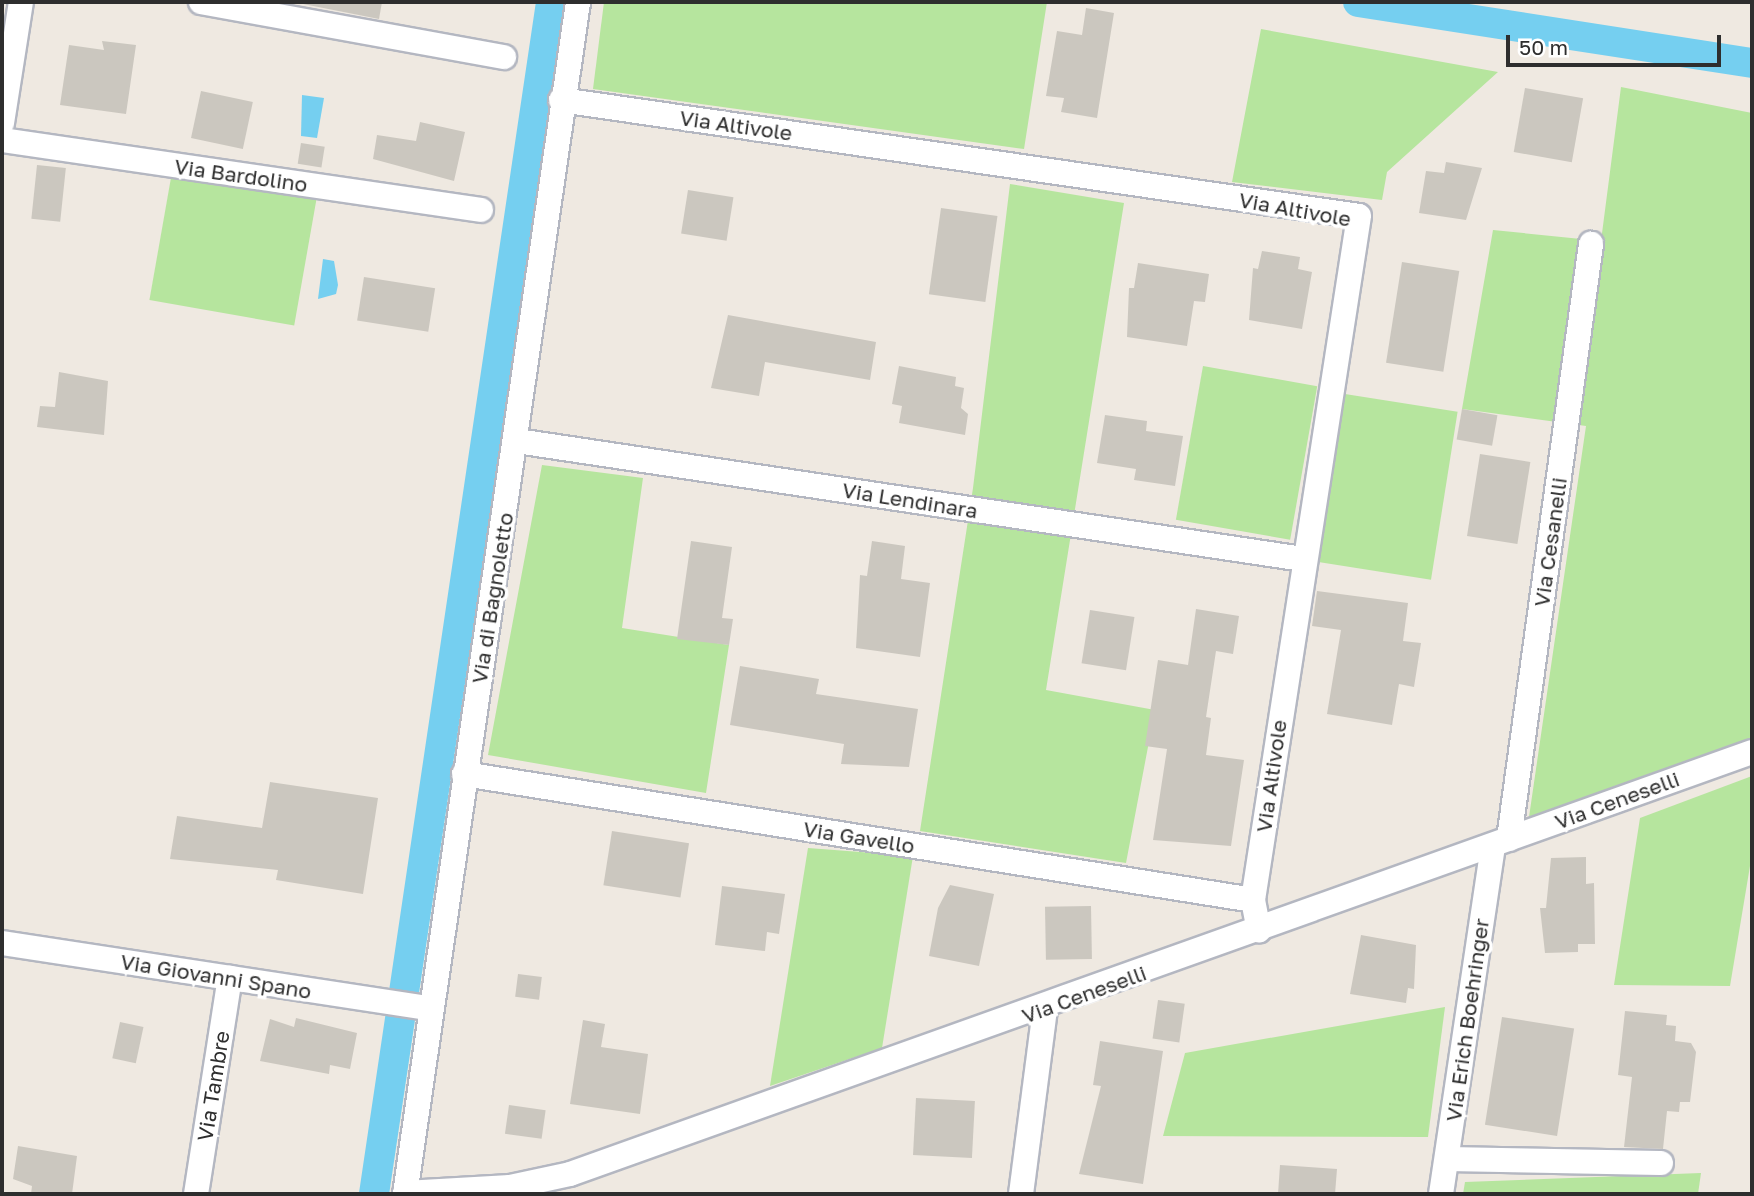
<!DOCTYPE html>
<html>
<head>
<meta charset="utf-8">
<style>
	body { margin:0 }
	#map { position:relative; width:1754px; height:1196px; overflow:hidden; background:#efe9e1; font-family:"Golos Text",sans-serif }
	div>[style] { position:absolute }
	.green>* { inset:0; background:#b6e59e; transform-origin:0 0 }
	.water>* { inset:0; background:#75cff0 }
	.canal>* { height:30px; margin:-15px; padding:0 15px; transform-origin:15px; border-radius:15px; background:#75cff0 }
	.building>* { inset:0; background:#cbc7bf; transform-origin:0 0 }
	.roads { filter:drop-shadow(2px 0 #b4b7c1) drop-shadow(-2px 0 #b4b7c1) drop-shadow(0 2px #b4b7c1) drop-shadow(0 -2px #b4b7c1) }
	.minor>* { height:24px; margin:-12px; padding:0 12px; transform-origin:12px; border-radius:12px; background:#fff }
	span { translate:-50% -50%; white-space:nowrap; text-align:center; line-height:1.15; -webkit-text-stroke:7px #fff; paint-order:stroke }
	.street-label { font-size:21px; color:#2e2e2e }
	.frame { position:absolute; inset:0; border:4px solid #2e2e2e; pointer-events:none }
	.scale { position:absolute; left:1506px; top:35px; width:215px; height:32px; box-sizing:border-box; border:4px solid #2e2e2e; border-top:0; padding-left:9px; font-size:21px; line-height:24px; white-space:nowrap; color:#2e2e2e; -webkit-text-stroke:5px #fff; paint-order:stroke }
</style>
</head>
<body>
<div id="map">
	<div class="green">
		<i style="clip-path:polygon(604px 2px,1047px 2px,1024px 149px,593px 89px)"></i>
		<i style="clip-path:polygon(1261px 29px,1498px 72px,1387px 172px,1382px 200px,1232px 182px)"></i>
		<i style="clip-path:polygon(1621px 87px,1752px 113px,1752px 745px,1529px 817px,1586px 426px,1462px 409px,1493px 230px,1601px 241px)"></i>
		<i style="left:172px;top:172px;width:147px;height:130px;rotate:10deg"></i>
		<i style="clip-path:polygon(1010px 184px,1124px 203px,1046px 690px,1155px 710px,1126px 863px,920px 831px,973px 488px)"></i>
		<i style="left:1203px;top:366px;width:116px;height:156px;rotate:10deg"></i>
		<i style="left:1345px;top:394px;width:114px;height:170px;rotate:9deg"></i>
		<i style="clip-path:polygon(542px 465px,643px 478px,622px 628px,729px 645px,706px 793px,488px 755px)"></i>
		<i style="clip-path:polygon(1752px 776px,1752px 854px,1730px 986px,1614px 985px,1640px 818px)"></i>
		<i style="clip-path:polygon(808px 848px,913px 856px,882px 1048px,770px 1086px)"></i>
		<i style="clip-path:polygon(1445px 1007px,1428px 1137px,1163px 1136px,1185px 1053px)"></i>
		<i style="clip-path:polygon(1701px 1173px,1698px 1194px,1463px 1194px,1465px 1182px)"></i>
	</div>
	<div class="water">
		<i style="clip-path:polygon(302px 95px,324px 98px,317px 138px,301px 136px)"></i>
		<i style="clip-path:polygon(323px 259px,334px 261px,338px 285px,336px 294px,318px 299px)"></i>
	</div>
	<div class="canal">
		<i style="left:1358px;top:2px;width:399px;rotate:8.8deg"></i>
		<i style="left:374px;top:1194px;width:1205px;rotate:-81.55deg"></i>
	</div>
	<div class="building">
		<i style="clip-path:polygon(293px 2px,382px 2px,379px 19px)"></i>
		<i style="clip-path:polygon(1086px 8px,1114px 13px,1097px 118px,1061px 112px,1064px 98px,1046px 96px,1057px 31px,1082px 35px)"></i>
		<i style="clip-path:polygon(102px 41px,136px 45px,126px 114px,60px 105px,69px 45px,104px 50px)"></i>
		<i style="left:1525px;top:88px;width:59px;height:65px;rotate:10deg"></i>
		<i style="left:201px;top:91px;width:53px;height:48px;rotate:12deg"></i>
		<i style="clip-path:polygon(420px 122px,465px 132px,454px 181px,373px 159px,377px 135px,416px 141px)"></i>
		<i style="left:301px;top:143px;width:24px;height:21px;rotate:9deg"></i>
		<i style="clip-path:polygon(1446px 162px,1482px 168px,1466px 220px,1419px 213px,1426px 171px,1444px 173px)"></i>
		<i style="left:37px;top:165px;width:29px;height:54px;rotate:6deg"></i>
		<i style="left:688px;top:190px;width:46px;height:44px;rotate:9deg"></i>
		<i style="left:941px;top:208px;width:57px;height:87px;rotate:8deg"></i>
		<i style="clip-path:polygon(1262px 251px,1300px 257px,1298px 269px,1312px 272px,1302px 329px,1249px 320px,1253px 268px,1258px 269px)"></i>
		<i style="left:1402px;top:262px;width:58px;height:102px;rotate:9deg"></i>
		<i style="clip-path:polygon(1138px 263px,1209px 274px,1205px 302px,1194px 301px,1187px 346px,1127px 337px,1129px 288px,1134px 288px)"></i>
		<i style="left:364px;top:277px;width:72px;height:44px;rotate:9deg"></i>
		<i style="clip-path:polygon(728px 315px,876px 342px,870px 380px,765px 362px,759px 396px,711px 388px)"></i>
		<i style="clip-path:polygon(899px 366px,956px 377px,955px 386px,964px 388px,961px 408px,968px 414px,965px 435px,899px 423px,902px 406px,892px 404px)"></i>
		<i style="clip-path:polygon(59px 372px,108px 381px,104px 435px,37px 427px,40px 406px,55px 407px)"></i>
		<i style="left:1462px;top:409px;width:36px;height:31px;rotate:10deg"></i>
		<i style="clip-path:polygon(1105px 415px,1147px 421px,1146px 431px,1183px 436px,1175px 486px,1134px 480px,1136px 469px,1097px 463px)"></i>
		<i style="left:1480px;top:454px;width:51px;height:83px;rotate:9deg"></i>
		<i style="clip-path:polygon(691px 541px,732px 547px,722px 618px,733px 619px,729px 645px,677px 639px)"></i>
		<i style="clip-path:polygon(872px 541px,905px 546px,901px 579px,930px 583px,920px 657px,856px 648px,860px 575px,867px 576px)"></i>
		<i style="clip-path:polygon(1317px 591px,1408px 603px,1403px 641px,1421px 643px,1414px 687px,1399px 684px,1392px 725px,1327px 714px,1341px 630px,1312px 626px)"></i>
		<i style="clip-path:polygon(1196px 609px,1239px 616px,1233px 654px,1216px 651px,1206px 717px,1211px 718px,1206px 755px,1244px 760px,1231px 846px,1153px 840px,1167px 749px,1145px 746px,1158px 660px,1188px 665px)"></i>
		<i style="left:1090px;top:610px;width:45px;height:54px;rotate:9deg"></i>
		<i style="clip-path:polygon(740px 666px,819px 679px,816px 694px,918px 709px,909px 767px,841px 764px,844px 744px,730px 725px)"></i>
		<i style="clip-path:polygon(270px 782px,378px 798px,363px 894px,276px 880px,278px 870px,170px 859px,177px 816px,262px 828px)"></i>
		<i style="left:612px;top:831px;width:78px;height:55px;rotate:9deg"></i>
		<i style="clip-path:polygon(1586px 857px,1586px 884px,1594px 883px,1595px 944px,1578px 944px,1578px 952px,1545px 953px,1540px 908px,1546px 908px,1551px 858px)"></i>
		<i style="clip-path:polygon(950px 885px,994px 894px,979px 966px,929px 956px,938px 908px)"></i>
		<i style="clip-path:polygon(722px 886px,785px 894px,779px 934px,767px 932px,765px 951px,715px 945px)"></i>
		<i style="left:1091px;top:906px;width:53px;height:46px;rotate:89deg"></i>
		<i style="clip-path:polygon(1361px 935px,1416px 945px,1414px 989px,1408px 988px,1406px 1003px,1350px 994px)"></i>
		<i style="left:518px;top:974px;width:24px;height:23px;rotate:7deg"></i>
		<i style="left:1158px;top:1000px;width:27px;height:39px;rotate:8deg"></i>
		<i style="clip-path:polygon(1625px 1011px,1667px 1015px,1666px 1025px,1676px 1026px,1675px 1041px,1691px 1043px,1696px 1052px,1690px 1102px,1680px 1102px,1679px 1112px,1667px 1111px,1663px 1149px,1624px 1147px,1632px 1077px,1618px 1075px)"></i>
		<i style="left:1502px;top:1017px;width:73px;height:109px;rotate:9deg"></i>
		<i style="clip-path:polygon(296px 1018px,357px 1033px,350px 1069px,330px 1065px,329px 1074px,260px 1061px,270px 1019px,294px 1027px)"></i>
		<i style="clip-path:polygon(583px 1020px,605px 1024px,601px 1047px,648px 1054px,640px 1114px,570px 1104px)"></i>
		<i style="left:120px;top:1022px;width:24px;height:37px;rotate:12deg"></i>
		<i style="clip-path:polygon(1100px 1041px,1163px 1051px,1143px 1184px,1079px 1174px,1101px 1086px,1093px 1085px)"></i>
		<i style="left:916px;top:1098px;width:59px;height:57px;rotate:3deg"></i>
		<i style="left:509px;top:1105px;width:37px;height:29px;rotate:8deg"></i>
		<i style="clip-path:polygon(18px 1146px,77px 1156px,72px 1194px,31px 1194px,32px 1186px,13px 1179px)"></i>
		<i style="clip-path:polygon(1280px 1165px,1337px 1169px,1335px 1194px,1278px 1194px)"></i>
	</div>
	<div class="roads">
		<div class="minor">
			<i style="left:201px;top:2px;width:308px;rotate:10.3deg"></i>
			<i style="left:561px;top:100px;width:806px;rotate:8.27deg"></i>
			<i style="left:1359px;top:216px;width:692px;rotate:98.81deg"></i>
			<i style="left:1253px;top:900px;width:31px;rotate:79deg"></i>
			<i style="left:2px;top:123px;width:122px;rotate:-81.1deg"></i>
			<i style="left:2px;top:140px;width:484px;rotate:8.3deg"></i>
			<i style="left:517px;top:441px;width:795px;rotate:8.54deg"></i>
			<i style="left:464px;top:774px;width:799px;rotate:9.07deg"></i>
			<i style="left:1509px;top:839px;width:601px;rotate:-82.15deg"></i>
			<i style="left:2px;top:943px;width:434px;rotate:8.7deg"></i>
			<i style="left:1447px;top:1159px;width:214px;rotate:1.1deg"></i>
			<i style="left:405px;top:1193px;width:105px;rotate:-3.3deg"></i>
			<i style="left:510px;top:1187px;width:61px;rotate:-12.2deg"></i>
			<i style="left:570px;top:1174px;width:1255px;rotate:-19.65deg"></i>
			<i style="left:196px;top:1194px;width:219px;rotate:-81.1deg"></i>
			<i style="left:405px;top:1194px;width:1204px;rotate:-81.74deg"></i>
			<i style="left:1021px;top:1194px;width:188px;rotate:-82.6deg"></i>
			<i style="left:1441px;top:1194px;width:352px;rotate:-81.5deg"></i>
		</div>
	</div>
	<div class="street-label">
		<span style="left:736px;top:125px;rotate:8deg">Via Altivole</span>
		<span style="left:241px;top:175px;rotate:8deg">Via Bardolino</span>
		<span style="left:1295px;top:209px;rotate:10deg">Via Altivole</span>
		<span style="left:910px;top:500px;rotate:9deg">Via Lendinara</span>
		<span style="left:1550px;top:542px;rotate:-82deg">Via Cesanelli</span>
		<span style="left:492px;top:598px;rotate:-81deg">Via di Bagnoletto</span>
		<span style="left:1271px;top:776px;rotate:-82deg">Via Altivole</span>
		<span style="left:1617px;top:800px;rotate:-20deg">Via Ceneselli</span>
		<span style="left:859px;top:837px;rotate:9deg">Via Gavello</span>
		<span style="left:216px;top:976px;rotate:9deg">Via Giovanni Spano</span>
		<span style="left:1084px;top:994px;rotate:-20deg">Via Ceneselli</span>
		<span style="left:1467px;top:1020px;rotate:-82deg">Via Erich Boehringer</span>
		<span style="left:213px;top:1086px;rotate:-81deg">Via Tambre</span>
	</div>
	<div class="frame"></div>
	<div class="scale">50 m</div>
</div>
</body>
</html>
